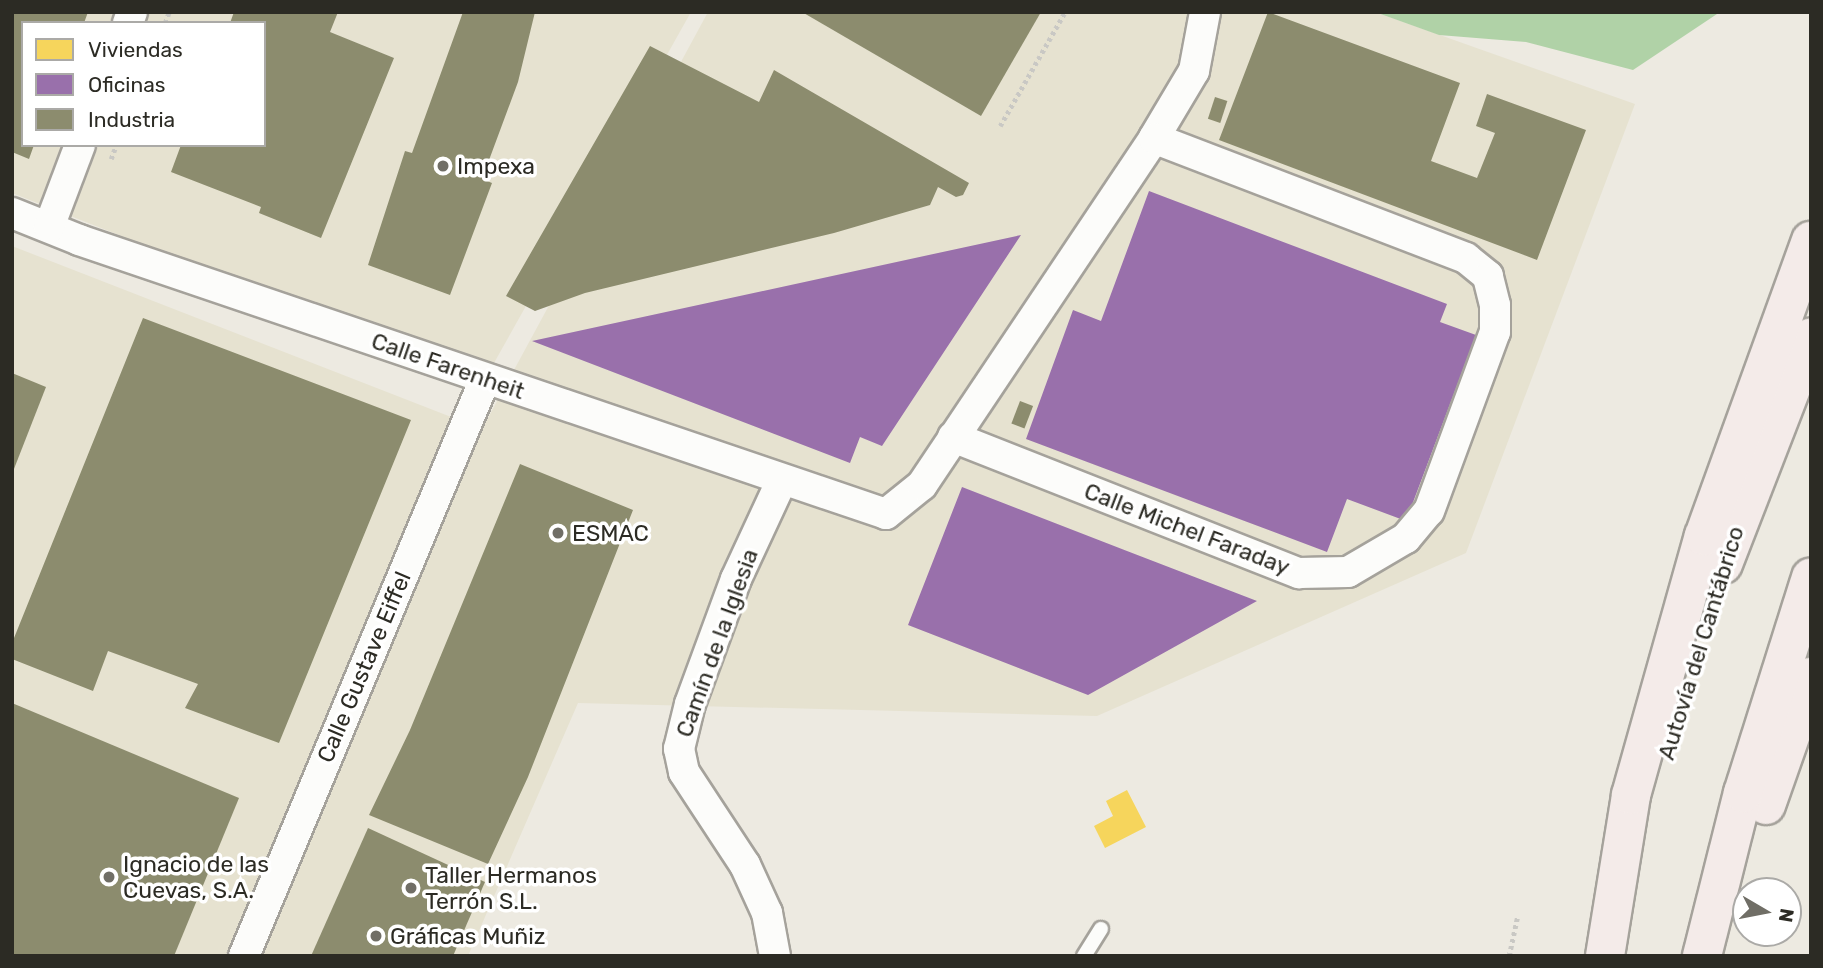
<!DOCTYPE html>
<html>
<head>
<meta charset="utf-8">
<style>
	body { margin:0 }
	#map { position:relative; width:1823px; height:968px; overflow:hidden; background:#edeae1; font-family:Rubik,sans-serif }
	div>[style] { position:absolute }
	.built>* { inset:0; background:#e6e2d0 }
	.forest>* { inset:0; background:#b0d2a7 }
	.homes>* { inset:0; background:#f6d55c }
	.offices>* { inset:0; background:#9970ab }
	.industry>* { inset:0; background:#8c8c6e; transform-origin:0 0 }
	.path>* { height:4.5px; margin-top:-2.25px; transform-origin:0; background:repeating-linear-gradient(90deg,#c9c8c4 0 3.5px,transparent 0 7px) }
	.roads { filter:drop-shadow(2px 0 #a5a29b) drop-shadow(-2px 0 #a5a29b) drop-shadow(0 2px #a5a29b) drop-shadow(0 -2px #a5a29b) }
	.service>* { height:14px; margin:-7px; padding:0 7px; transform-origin:7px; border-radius:7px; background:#fcfcfa }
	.minor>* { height:30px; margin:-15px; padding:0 15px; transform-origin:15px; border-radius:15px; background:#fcfcfa }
	.motorway>* { height:38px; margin:-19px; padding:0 19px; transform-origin:19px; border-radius:19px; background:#f4ebe9 }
	.dots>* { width:19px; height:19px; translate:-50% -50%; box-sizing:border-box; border:4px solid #fff; border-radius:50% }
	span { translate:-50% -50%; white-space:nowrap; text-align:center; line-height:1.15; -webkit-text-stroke:7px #fff; paint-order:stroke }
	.poi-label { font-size:23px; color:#2c2b24 }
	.left { translate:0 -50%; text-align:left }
	.street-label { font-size:23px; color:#2c2b24 }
	.frame { position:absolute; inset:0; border:14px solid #2c2b24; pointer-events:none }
	.legend { position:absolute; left:21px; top:21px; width:245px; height:126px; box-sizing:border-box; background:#fff; border:2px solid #abaaa7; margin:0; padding:9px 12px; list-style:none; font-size:21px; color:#2c2b24 }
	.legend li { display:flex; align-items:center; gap:14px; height:35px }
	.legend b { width:35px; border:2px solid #abaaa7 }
	.north { position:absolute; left:1732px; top:877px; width:70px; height:70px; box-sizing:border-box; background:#fff; border:2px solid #abaaa7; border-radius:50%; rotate:100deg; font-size:19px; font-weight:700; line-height:28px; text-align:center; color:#2c2b24 }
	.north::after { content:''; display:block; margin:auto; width:24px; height:32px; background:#706e66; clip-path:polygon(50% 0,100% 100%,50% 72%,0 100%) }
</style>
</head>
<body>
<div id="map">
	<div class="built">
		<i style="clip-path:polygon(evenodd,12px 12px,691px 12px,485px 379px,12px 193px,12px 12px,23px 23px,264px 23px,264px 145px,23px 145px,23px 23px)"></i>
		<i style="clip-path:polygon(708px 12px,1375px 12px,1635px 104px,1466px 553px,1097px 716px,578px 703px,468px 956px,12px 956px,12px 246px,482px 429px)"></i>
	</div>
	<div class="forest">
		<i style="clip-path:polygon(1375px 12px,1720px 12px,1633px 70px,1526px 42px,1439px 35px)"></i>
	</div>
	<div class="homes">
		<i style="clip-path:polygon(1127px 790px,1146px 827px,1105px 848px,1094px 826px,1113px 816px,1106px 801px)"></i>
	</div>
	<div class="offices">
		<i style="clip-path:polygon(1149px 191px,1447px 304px,1440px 322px,1476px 335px,1406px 521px,1347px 499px,1327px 552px,1026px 439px,1073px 310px,1101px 321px)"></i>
		<i style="clip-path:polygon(1021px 235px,882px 446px,860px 437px,850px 463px,532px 341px)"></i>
		<i style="clip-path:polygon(962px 487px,1127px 551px,1257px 601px,1088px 695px,908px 625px)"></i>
	</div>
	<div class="industry">
		<i style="clip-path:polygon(12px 12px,88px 12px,84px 23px,23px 23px,23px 145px,34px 145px,29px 159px,12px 152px)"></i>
		<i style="clip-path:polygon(234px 12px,338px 12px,330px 32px,394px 58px,321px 238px,259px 213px,261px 207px,171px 172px,181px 145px,264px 145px,264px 23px,230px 23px)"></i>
		<i style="clip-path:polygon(463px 12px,535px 12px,518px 82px,482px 179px,492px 183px,450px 295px,368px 265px,405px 151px,412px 153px)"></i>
		<i style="clip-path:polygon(802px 12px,1041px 12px,981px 116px)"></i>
		<i style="clip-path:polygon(1268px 12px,1460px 83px,1431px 161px,1477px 178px,1495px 133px,1476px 126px,1487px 94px,1586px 130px,1537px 260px,1219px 140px)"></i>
		<i style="clip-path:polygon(650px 46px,759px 102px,774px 70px,969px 183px,963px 195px,956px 197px,938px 187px,930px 205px,834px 233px,585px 293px,535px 311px,506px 296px)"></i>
		<i style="left:1215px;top:97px;width:13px;height:23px;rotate:18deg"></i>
		<i style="clip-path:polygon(143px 318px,411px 420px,279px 743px,185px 708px,198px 684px,108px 651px,93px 691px,12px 659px,12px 643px)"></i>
		<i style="clip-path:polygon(12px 373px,46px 387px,12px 474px)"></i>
		<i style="left:1020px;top:401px;width:14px;height:24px;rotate:21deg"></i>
		<i style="clip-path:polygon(520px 464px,633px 510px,528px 777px,488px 864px,369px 815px,410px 730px)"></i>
		<i style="clip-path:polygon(12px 703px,239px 798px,174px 956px,12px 956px)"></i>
		<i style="clip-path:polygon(368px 828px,485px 882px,453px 956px,311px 956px)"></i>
	</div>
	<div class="path">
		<i style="left:165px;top:23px;width:12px;rotate:-70deg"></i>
		<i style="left:1000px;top:126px;width:131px;rotate:-60.3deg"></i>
		<i style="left:111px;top:159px;width:15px;rotate:-70deg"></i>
		<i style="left:1509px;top:956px;width:39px;rotate:-78deg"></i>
	</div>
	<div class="roads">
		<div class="service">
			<i style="left:1084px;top:956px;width:32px;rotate:-58deg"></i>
		</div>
		<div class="minor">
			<i style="left:128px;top:23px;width:12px;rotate:-70deg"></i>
			<i style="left:12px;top:213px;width:72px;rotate:21.9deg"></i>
			<i style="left:79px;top:240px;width:852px;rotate:18.75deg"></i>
			<i style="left:886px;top:514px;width:46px;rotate:-38.9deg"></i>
			<i style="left:922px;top:485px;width:417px;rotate:-56.2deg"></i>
			<i style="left:1154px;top:138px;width:78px;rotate:-59.2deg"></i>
			<i style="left:1194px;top:71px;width:60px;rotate:-79.4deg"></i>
			<i style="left:49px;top:227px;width:88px;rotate:-69.3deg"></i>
			<i style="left:953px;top:437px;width:372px;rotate:21.5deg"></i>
			<i style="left:1299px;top:573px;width:49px;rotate:-1.2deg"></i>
			<i style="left:1348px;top:572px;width:67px;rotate:-30.4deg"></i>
			<i style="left:1406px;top:538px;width:35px;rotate:-50deg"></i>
			<i style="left:1429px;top:511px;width:191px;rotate:-69.8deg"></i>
			<i style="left:1495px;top:332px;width:27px;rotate:-90deg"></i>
			<i style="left:1495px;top:305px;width:30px;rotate:-104deg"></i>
			<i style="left:1488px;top:276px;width:28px;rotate:-141deg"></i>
			<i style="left:1466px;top:258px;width:334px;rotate:-159deg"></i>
			<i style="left:244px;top:956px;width:625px;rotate:-67.33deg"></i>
			<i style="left:775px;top:956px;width:44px;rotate:-100.5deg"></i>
			<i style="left:767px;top:913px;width:53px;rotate:-114.6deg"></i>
			<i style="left:745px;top:865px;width:111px;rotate:-123.3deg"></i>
			<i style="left:684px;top:772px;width:24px;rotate:-102deg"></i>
			<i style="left:679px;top:749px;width:46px;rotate:-76.3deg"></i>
			<i style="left:690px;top:704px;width:133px;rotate:-69.8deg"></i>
			<i style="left:736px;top:579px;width:109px;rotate:-65.1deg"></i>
		</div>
		<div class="motorway">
			<i style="left:1723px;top:564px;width:243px;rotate:-68.8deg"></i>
			<i style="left:1766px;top:805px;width:136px;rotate:-70.6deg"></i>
			<i style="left:1605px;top:956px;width:163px;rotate:-80.8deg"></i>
			<i style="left:1631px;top:795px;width:269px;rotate:-74.3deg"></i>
			<i style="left:1704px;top:536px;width:314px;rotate:-70.1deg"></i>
			<i style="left:1702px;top:956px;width:168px;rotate:-75.9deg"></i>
			<i style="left:1743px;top:793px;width:226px;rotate:-72.5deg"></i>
		</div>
	</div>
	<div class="dots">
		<i style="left:443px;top:166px;background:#706e66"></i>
		<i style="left:558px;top:533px;background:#706e66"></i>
		<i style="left:109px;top:877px;background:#706e66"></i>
		<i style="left:411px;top:888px;background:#706e66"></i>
		<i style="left:376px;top:936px;background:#706e66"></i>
	</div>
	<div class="poi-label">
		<span class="left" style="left:457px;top:166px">Impexa</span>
		<span class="left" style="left:572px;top:533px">ESMAC</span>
		<span class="left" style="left:123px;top:877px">Ignacio de las<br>Cuevas, S.A.</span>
		<span class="left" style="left:425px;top:888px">Taller Hermanos<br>Terrón S.L.</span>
		<span class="left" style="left:390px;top:936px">Gráficas Muñiz</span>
	</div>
	<div class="street-label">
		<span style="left:448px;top:366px;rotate:19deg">Calle Farenheit</span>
		<span style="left:1187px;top:529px;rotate:21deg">Calle Michel Faraday</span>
		<span style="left:717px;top:643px;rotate:-70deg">Camín de la Iglesia</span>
		<span style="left:1701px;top:643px;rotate:-73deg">Autovía del Cantábrico</span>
		<span style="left:364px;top:667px;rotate:-67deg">Calle Gustave Eiffel</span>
	</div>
	<div class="frame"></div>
	<ul class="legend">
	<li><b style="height:19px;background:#f6d55c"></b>Viviendas</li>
	<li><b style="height:19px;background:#9970ab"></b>Oficinas</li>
	<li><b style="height:19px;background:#8c8c6e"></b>Industria</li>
	</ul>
	<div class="north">N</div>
</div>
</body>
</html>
